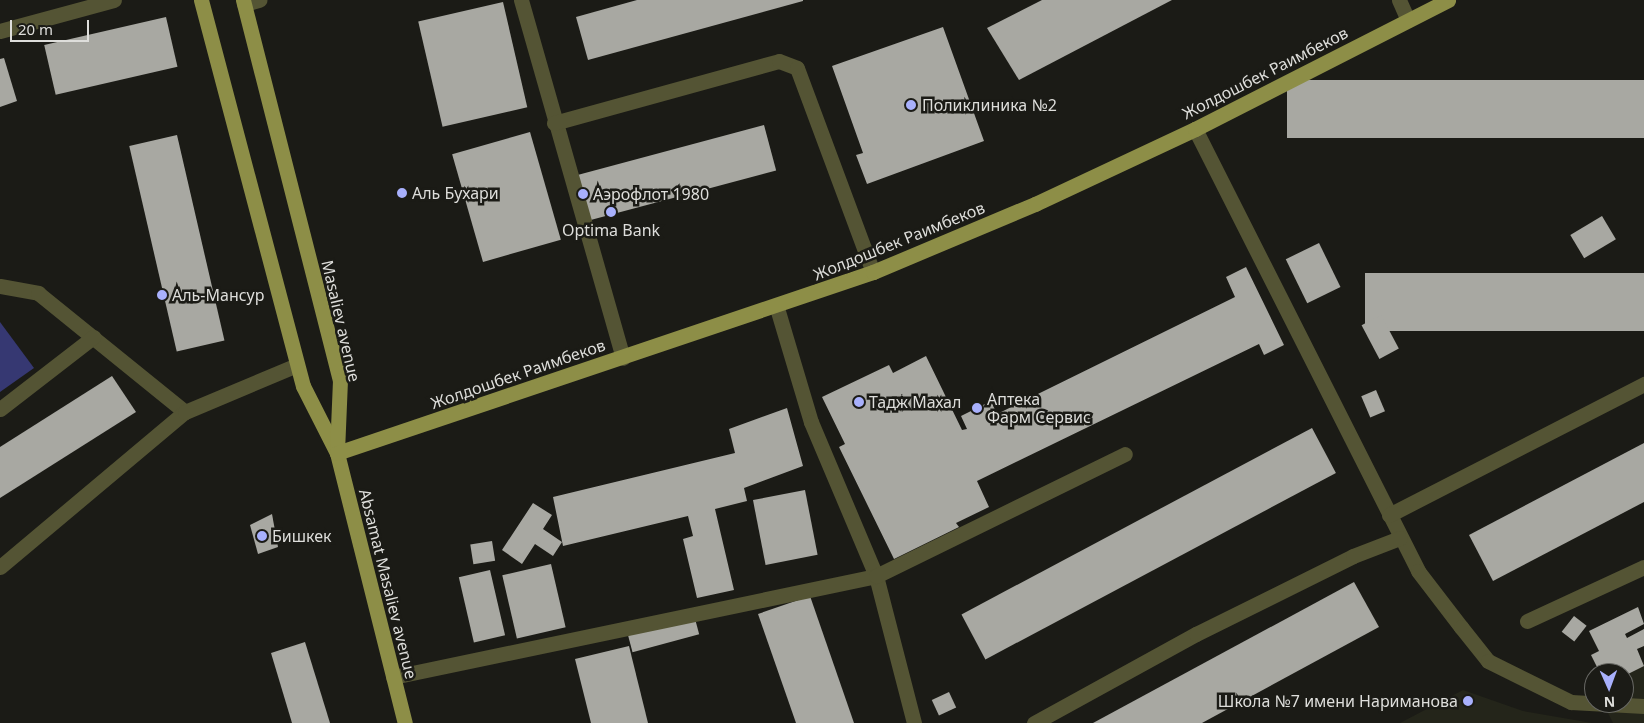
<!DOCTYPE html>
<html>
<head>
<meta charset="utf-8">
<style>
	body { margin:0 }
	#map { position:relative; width:1644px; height:723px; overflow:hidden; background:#1b1b16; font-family:"Noto Sans",sans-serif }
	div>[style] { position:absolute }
	.built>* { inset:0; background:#24251a }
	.green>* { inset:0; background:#363872 }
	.building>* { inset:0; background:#a8a8a2; transform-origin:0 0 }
	.minor>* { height:15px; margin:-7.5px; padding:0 7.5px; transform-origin:7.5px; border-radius:7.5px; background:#545434 }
	.major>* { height:15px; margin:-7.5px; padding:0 7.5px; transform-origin:7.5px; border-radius:7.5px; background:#8d8e47 }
	.dots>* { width:14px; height:14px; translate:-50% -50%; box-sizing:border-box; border:2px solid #1b1b16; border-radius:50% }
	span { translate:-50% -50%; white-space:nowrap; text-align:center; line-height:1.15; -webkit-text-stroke:5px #1b1b16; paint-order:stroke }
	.street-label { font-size:16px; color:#dededb }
	.poi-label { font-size:16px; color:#dededb }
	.left { translate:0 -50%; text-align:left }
	.right { translate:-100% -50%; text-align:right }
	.north { position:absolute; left:1584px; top:663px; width:50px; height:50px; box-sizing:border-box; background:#1b1b16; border:1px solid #696965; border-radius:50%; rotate:178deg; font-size:14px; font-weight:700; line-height:20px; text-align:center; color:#dededb }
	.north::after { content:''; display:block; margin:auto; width:18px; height:22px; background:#a8b0fc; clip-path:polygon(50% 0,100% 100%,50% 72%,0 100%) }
	.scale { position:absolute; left:10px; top:20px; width:79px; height:22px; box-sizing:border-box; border:2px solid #dededb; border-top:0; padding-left:6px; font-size:15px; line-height:18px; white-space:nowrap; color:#dededb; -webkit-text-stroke:4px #1b1b16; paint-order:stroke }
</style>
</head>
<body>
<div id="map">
	<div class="built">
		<i style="clip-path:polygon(1644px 662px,1644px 723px,1613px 723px,1603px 703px,1624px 703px,1623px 673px)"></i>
		<i style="clip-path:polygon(1463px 690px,1523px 711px,1592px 723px,1400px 723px)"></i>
	</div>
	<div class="green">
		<i style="clip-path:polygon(0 322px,34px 368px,0 392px)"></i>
	</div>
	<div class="building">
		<i style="clip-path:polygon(637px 0,803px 0,803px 1px,588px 60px,576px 17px)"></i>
		<i style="clip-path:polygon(1042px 0,1172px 0,1019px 80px,987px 28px)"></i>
		<i style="left:503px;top:2px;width:108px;height:87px;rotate:77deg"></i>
		<i style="left:166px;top:17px;width:51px;height:125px;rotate:77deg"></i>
		<i style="clip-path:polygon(943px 27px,984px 141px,867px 184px,856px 155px,863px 153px,832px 66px)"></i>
		<i style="clip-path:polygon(4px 58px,17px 101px,0 107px,0 59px)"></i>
		<i style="left:1644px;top:80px;width:58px;height:357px;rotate:90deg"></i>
		<i style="left:764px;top:125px;width:47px;height:193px;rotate:75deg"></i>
		<i style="left:530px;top:132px;width:112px;height:81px;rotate:74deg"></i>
		<i style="left:177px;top:135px;width:211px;height:49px;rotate:77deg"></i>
		<i style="left:1602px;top:216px;width:27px;height:37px;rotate:59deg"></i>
		<i style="left:1319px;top:243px;width:49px;height:37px;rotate:64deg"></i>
		<i style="clip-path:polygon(1246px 267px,1284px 345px,1264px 355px,1259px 344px,977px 481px,989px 507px,956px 523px,959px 527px,894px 559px,839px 447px,845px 444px,822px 397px,889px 365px,893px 373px,926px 356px,962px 430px,967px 429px,961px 416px,991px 401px,997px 414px,1235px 297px,1226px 277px)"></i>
		<i style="left:1644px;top:273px;width:58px;height:279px;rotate:90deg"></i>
		<i style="left:1381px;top:315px;width:38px;height:22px;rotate:62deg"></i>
		<i style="clip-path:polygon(112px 376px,136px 412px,0 498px,0 447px)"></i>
		<i style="left:1376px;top:390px;width:23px;height:16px;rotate:67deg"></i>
		<i style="clip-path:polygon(787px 408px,803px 466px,744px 488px,747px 501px,715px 509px,734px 590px,697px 598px,683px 539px,693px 536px,688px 516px,563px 546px,553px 497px,735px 453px,729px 429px)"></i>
		<i style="left:1312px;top:428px;width:51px;height:397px;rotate:62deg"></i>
		<i style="clip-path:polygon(1644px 443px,1644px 502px,1493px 581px,1469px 535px)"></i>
		<i style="left:805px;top:490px;width:66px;height:53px;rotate:79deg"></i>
		<i style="clip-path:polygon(533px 503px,552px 515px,543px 529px,562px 542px,553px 556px,535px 544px,522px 564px,502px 550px)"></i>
		<i style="clip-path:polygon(272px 514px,278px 547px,258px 554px,250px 525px)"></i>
		<i style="left:492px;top:541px;width:20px;height:22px;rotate:81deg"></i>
		<i style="left:551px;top:564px;width:65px;height:50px;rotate:77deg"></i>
		<i style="left:490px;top:570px;width:67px;height:32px;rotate:77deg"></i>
		<i style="clip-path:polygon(1354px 582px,1379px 627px,1202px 723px,1093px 723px)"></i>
		<i style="clip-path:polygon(810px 596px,854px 723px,796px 723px,758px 614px)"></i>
		<i style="clip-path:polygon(1638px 607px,1644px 624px,1625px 634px,1627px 638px,1644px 629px,1644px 646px,1637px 649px,1644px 666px,1624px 676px,1600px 673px,1591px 655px,1599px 651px,1589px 631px)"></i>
		<i style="left:694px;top:615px;width:20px;height:69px;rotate:75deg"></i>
		<i style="left:1574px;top:616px;width:16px;height:20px;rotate:38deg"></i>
		<i style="clip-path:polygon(305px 642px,330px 723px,292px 723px,271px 653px)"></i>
		<i style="clip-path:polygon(629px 646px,648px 723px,591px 723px,575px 659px)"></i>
		<i style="left:949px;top:692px;width:17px;height:19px;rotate:65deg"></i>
	</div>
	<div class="minor">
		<i style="left:521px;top:0;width:372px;rotate:74.1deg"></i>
		<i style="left:1399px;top:0;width:22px;rotate:66deg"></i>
		<i style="left:244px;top:4px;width:16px;rotate:-15deg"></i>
		<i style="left:0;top:31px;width:118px;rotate:-15.2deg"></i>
		<i style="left:554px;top:123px;width:233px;rotate:-15.4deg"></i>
		<i style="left:779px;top:61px;width:19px;rotate:21deg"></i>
		<i style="left:797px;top:68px;width:218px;rotate:69.6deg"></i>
		<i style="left:1195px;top:129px;width:495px;rotate:63.2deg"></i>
		<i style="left:1418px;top:571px;width:71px;rotate:52.5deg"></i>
		<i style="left:1461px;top:627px;width:43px;rotate:51.5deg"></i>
		<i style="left:1488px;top:661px;width:93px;rotate:26.3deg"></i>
		<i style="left:1571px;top:702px;width:73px;rotate:3.1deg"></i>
		<i style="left:0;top:286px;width:39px;rotate:10deg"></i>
		<i style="left:38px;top:293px;width:189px;rotate:39deg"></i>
		<i style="left:777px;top:308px;width:119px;rotate:73.4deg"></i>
		<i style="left:811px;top:422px;width:167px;rotate:67.1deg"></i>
		<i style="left:876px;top:576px;width:152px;rotate:75.5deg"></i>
		<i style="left:0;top:409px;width:118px;rotate:-37.7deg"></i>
		<i style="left:1389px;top:515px;width:287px;rotate:-27.2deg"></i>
		<i style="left:0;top:567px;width:241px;rotate:-40deg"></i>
		<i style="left:185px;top:412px;width:121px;rotate:-22.8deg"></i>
		<i style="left:1527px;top:621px;width:129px;rotate:-24.8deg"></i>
		<i style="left:393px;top:677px;width:493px;rotate:-11.8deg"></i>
		<i style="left:876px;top:576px;width:277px;rotate:-26.1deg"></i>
		<i style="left:1034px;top:723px;width:185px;rotate:-28.8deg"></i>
		<i style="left:1196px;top:634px;width:175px;rotate:-26.4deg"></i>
		<i style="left:1353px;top:556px;width:50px;rotate:-21deg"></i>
	</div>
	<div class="major">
		<i style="left:201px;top:0;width:399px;rotate:75.2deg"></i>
		<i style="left:303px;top:386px;width:75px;rotate:63.1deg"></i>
		<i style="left:337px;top:453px;width:278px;rotate:75.9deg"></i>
		<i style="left:243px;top:0;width:392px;rotate:75.7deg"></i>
		<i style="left:340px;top:380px;width:72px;rotate:92.4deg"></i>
		<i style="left:337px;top:453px;width:566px;rotate:-18.66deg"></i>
		<i style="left:873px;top:272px;width:176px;rotate:-22.8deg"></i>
		<i style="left:1035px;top:204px;width:177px;rotate:-25.1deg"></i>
		<i style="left:1195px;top:129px;width:284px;rotate:-27deg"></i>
	</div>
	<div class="dots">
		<i style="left:911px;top:105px;background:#a8b0fc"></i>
		<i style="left:402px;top:193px;background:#a8b0fc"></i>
		<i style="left:583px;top:194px;background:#a8b0fc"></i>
		<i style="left:611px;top:212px;background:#a8b0fc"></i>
		<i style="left:162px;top:295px;background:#a8b0fc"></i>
		<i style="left:859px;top:402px;background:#a8b0fc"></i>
		<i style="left:977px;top:408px;background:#a8b0fc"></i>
		<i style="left:262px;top:536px;background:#a8b0fc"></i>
		<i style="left:1468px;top:701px;background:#a8b0fc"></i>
	</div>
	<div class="street-label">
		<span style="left:1265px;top:73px;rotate:-27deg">Жолдошбек Раимбеков</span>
		<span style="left:899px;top:241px;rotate:-22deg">Жолдошбек Раимбеков</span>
		<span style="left:341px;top:321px;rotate:77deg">Masaliev avenue</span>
		<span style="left:518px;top:374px;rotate:-19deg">Жолдошбек Раимбеков</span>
		<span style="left:388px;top:584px;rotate:76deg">Absamat Masaliev avenue</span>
	</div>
	<div class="poi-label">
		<span class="left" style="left:922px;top:105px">Поликлиника №2</span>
		<span class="left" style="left:412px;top:193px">Аль Бухари</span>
		<span class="left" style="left:593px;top:194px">Аэрофлот 1980</span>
		<span style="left:611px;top:230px">Optima Bank</span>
		<span class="left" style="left:172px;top:295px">Аль-Мансур</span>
		<span class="left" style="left:987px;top:408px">Аптека<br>Фарм Сервис</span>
		<span class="left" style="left:869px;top:402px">Тадж Махал</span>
		<span class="left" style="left:272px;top:536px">Бишкек</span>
		<span class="right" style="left:1458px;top:701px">Школа №7 имени Нариманова</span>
	</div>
	<div class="north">N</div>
	<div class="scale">20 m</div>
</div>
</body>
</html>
